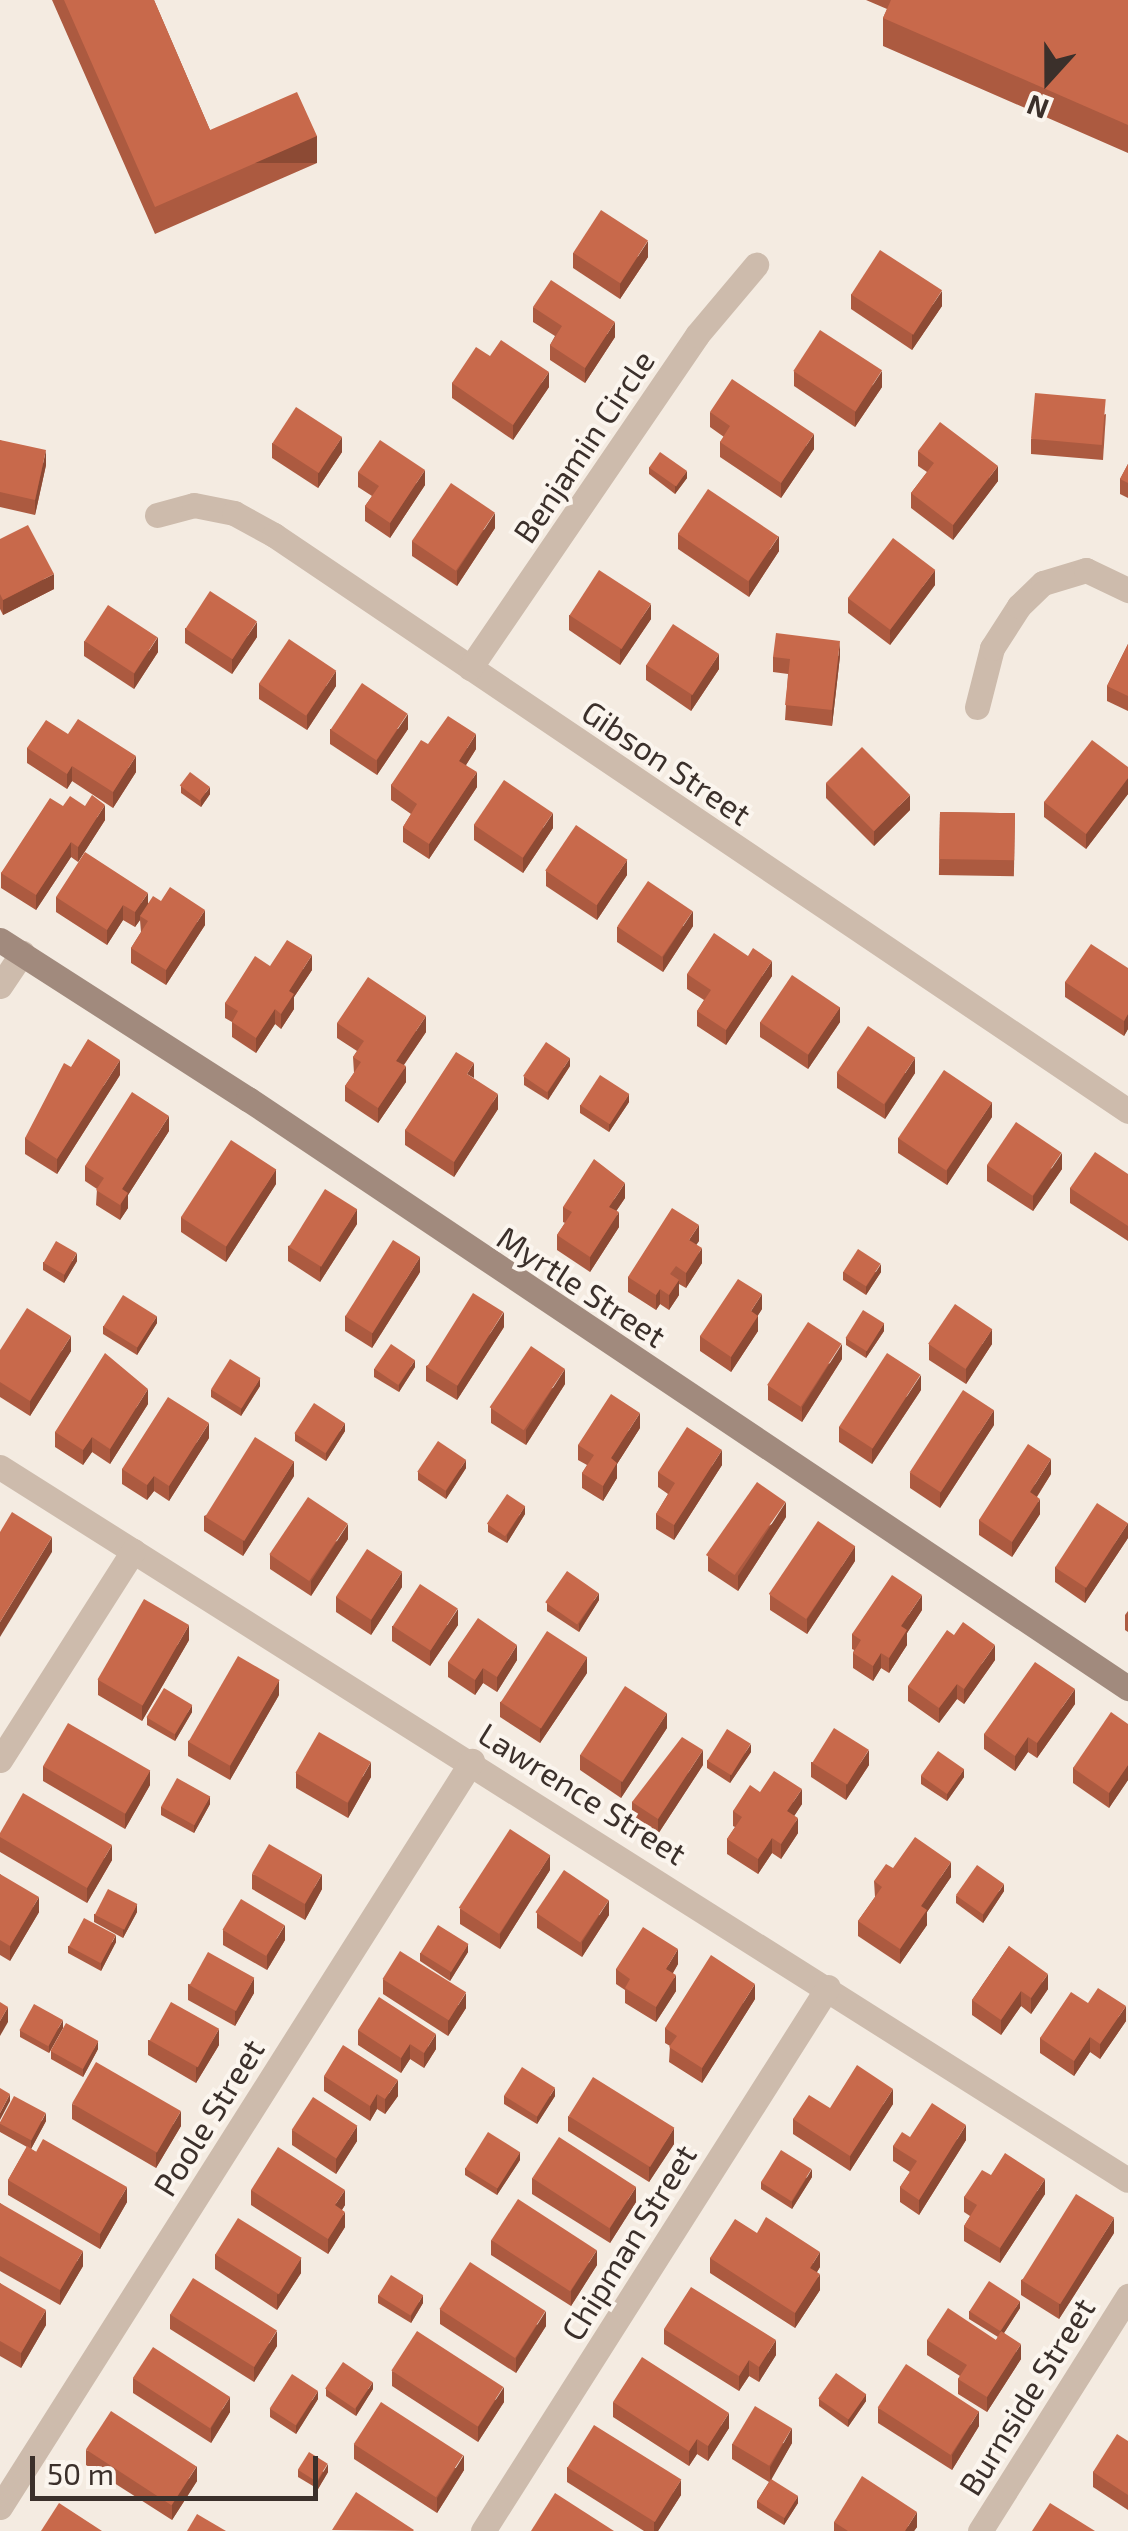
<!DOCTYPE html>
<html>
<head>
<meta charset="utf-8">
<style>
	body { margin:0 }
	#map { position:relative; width:1128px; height:2531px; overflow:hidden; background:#f4ebe1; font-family:"Exo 2",sans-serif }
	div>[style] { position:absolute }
	.street>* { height:25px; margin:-12.5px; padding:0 12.5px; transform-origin:12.5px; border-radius:12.5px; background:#cdbbac }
	.secondary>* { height:25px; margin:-12.5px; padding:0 12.5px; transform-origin:12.5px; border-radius:12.5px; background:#a18a7d }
	.wall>* { inset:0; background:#ac5a40; transform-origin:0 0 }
	.shaded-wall>* { inset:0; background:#8c4a34; transform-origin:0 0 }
	.building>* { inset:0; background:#c8694b; transform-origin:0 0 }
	span { translate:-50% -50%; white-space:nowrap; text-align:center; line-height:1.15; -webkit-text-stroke:8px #fbf5ee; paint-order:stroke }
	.street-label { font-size:32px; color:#3b302b }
	.north { position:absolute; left:998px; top:30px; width:100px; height:100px; -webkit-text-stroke:8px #fbf5ee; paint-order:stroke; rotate:201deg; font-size:28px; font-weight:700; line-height:40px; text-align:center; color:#3b302b }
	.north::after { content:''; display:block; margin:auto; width:35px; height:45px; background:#3b302b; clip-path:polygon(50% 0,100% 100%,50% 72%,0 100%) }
	.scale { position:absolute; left:30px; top:2456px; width:288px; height:45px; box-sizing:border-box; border:5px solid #3b302b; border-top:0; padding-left:12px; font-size:30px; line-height:35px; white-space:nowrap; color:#3b302b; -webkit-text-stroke:8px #fbf5ee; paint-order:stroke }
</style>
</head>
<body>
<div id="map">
	<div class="street">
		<i style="left:157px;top:515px;width:38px;rotate:-15deg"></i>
		<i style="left:194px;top:505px;width:41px;rotate:11.3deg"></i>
		<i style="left:234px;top:513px;width:46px;rotate:28.8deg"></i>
		<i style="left:274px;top:535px;width:1030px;rotate:34deg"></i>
		<i style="left:470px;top:668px;width:403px;rotate:-55.7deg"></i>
		<i style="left:697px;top:335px;width:92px;rotate:-49.9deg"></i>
		<i style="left:977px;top:707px;width:61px;rotate:-75.7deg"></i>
		<i style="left:992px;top:648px;width:50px;rotate:-57.3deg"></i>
		<i style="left:1019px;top:606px;width:33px;rotate:-44deg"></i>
		<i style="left:1043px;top:583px;width:45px;rotate:-16.8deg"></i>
		<i style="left:1086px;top:570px;width:47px;rotate:25.5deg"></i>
		<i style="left:0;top:986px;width:40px;rotate:-56deg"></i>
		<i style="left:0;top:1467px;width:1334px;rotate:32.3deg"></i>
		<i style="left:0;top:1760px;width:248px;rotate:-57.5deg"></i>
		<i style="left:0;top:2507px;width:883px;rotate:-57.68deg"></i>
		<i style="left:483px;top:2531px;width:644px;rotate:-57.62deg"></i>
		<i style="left:980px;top:2531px;width:278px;rotate:-57.8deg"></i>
	</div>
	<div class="secondary">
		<i style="left:0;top:940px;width:295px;rotate:32.7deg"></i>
		<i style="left:248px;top:1099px;width:1059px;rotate:33.8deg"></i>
	</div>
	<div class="wall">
		<i style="clip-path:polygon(52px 0,154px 0,210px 130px,317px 163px,155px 234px)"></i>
		<i style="clip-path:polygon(866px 0,1128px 0,1128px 153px,883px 46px,883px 18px,887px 9px)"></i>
		<i style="clip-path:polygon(573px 253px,648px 257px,620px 299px,573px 268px)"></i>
		<i style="clip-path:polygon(851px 294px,942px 306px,912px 350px,851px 309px)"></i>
		<i style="clip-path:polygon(533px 307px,615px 337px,585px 383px,550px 360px,550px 345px,555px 336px,533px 322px)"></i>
		<i style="clip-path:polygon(490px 356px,549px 387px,513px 440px,452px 398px,452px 383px)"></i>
		<i style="clip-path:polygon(794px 371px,882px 387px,855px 427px,794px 386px)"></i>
		<i style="clip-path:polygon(710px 412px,814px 449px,781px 498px,720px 457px,720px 442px,724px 437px,710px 427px)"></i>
		<i style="clip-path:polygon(1106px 414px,1103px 460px,1031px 454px,1031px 439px)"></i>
		<i style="clip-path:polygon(0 440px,46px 465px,35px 515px,0 507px)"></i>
		<i style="clip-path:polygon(272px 443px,342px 452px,318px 488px,272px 458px)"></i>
		<i style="clip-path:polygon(918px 451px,998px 481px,953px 540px,911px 508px,911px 493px,927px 472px,918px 466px)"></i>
		<i style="clip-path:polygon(1128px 464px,1128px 498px,1120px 494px,1120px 479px)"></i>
		<i style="clip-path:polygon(649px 467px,687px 478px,675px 494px,649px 474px)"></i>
		<i style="clip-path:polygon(358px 472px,425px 485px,390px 538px,365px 521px,365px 506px,372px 496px,358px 487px)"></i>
		<i style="clip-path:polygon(495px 528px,457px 586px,412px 556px,412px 541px)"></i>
		<i style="clip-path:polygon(678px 534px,779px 551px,749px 597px,678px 549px)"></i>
		<i style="clip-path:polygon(0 539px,54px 589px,3px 615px,0 609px)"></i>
		<i style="clip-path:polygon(935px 585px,890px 645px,848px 613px,848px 598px)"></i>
		<i style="clip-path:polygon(569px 615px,651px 619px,620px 665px,569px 630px)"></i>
		<i style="clip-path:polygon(185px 628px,257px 637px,232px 674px,185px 643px)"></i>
		<i style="clip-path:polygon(84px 641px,158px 652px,134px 689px,84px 656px)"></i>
		<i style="clip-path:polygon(1128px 644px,1128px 711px,1107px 701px,1107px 686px)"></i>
		<i style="clip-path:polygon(840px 656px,832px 726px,785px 720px,788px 674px,773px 672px,773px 657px)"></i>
		<i style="clip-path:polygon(646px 665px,719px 669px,691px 711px,646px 680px)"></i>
		<i style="clip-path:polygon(259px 684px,336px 686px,307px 730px,259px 699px)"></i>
		<i style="clip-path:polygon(330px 729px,408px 729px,377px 775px,330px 744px)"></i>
		<i style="clip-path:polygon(68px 734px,136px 772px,113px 808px,72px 781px,67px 789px,27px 763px,27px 748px)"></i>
		<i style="clip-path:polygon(428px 744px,476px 749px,466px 765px,477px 787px,429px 859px,403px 842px,403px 827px,411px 814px,391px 800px,391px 785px)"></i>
		<i style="clip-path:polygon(1128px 767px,1128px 794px,1086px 849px,1044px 817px,1044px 802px)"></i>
		<i style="clip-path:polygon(826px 783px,910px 810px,874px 846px,826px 798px)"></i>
		<i style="clip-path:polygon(181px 786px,210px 794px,201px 807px,181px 793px)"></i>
		<i style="clip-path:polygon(63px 806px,105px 820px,78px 862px,71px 857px,36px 910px,1px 888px,1px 873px)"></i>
		<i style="left:940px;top:812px;width:75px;height:63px;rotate:1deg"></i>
		<i style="clip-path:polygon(474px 825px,553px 828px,523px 873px,474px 840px)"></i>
		<i style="clip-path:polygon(546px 871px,627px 875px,597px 920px,546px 886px)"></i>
		<i style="clip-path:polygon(56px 897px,148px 903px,205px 925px,166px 985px,131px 963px,131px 948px,141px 932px,140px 920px,135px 927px,123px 920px,107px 945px,56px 912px)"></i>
		<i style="clip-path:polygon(693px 926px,663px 972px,617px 942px,617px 927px)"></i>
		<i style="clip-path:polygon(270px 966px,312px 970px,294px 997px,294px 1009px,281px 1029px,275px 1024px,256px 1053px,232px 1037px,232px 1022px,225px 1018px,225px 1003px)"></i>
		<i style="clip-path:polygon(1128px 968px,1128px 1029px,1124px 1036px,1065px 997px,1065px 982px)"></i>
		<i style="clip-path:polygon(687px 974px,772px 976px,726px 1045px,697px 1026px,697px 1011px,704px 1000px,687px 989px)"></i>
		<i style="clip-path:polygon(760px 1022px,840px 1022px,808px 1069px,760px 1037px)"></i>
		<i style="clip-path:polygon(337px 1023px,426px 1032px,404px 1065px,406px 1082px,378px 1123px,345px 1101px,345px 1086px,354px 1073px,353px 1057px,357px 1051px,337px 1038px)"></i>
		<i style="clip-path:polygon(570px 1066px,548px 1100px,524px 1085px,524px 1077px)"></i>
		<i style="clip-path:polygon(837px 1073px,915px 1073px,885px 1119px,837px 1088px)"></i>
		<i style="clip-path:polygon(120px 1075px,57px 1174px,25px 1154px,25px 1138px)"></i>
		<i style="clip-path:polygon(474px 1079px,498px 1109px,454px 1177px,405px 1145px,405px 1130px)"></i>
		<i style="clip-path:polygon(629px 1102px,609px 1132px,580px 1113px,580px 1105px)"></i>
		<i style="clip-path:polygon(992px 1117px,947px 1185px,898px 1153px,898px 1138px)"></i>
		<i style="clip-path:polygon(169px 1131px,128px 1195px,128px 1208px,120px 1220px,96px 1205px,97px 1189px,85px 1181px,85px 1166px)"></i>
		<i style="clip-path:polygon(987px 1165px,1062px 1169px,1033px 1211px,987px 1181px)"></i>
		<i style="clip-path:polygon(1128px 1174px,1128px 1241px,1070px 1203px,1070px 1188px)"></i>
		<i style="clip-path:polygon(276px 1184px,226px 1262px,181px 1232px,181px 1217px)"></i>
		<i style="clip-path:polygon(625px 1198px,616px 1211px,619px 1227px,590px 1272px,557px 1250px,557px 1235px,565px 1223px,563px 1222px,563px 1207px)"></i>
		<i style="clip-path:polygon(357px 1224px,320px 1282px,288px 1261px,288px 1246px)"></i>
		<i style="clip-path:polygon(699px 1241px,696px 1245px,702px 1263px,686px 1288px,679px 1284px,679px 1295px,669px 1310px,660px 1304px,656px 1310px,628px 1292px,628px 1277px)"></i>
		<i style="clip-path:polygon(77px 1261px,64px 1283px,43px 1270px,43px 1262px)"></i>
		<i style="clip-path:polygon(420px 1272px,372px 1348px,345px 1331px,345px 1316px)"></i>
		<i style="clip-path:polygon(843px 1272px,881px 1272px,866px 1295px,843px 1280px)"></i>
		<i style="clip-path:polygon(762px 1309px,758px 1315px,758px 1331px,731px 1372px,700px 1351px,700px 1336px)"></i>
		<i style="clip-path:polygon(157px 1323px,137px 1355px,103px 1334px,103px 1326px)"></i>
		<i style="clip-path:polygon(504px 1327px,457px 1400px,426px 1381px,426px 1366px)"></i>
		<i style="clip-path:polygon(884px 1331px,866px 1358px,846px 1345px,846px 1338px)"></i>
		<i style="clip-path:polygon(929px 1344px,992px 1344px,966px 1384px,929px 1360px)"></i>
		<i style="clip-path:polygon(0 1350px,71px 1351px,30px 1416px,0 1397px)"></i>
		<i style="clip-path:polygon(842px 1359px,802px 1422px,768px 1400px,768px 1385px)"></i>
		<i style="clip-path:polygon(415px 1367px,399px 1392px,374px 1377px,374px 1369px)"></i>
		<i style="clip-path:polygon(565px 1384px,526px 1445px,491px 1423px,491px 1408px)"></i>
		<i style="clip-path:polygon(260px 1386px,241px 1416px,211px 1397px,211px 1390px)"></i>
		<i style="clip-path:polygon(921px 1390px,872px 1464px,839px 1442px,839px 1427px)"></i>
		<i style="clip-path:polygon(148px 1404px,110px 1464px,92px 1452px,83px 1465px,55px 1447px,55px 1432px)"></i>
		<i style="clip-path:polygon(994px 1425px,940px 1508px,910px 1488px,910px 1473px)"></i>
		<i style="clip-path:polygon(640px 1428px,617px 1464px,617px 1478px,603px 1501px,582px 1488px,582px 1473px,587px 1465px,578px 1460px,578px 1445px)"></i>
		<i style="clip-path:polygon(345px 1431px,326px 1461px,295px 1441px,295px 1433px)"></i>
		<i style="clip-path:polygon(209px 1438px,169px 1501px,154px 1491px,147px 1500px,122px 1484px,122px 1469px)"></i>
		<i style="clip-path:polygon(722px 1465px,674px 1540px,656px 1529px,656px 1514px,668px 1494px,658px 1487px,658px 1472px)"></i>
		<i style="clip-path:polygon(466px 1468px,446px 1499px,418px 1480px,418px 1472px)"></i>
		<i style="clip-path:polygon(1051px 1474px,1037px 1497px,1040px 1514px,1012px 1557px,979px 1535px,979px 1520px)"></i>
		<i style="clip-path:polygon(294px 1476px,243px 1556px,204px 1531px,204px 1516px)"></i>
		<i style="clip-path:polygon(525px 1514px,507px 1543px,488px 1532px,488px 1524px)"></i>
		<i style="clip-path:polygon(786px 1517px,738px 1591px,708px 1571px,708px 1556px)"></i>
		<i style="clip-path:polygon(1128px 1538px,1085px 1603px,1055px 1582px,1055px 1567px)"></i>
		<i style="clip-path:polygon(348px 1539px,311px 1596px,270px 1569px,270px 1554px)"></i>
		<i style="clip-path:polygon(855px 1561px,807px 1634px,770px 1610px,770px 1595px)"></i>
		<i style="clip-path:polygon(402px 1587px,371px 1635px,336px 1612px,336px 1597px)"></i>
		<i style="clip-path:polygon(599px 1600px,579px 1632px,547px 1611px,547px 1603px)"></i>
		<i style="clip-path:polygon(922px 1610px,907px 1633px,907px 1645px,889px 1673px,881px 1668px,873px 1681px,853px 1668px,853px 1653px,854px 1650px,852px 1649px,852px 1634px)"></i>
		<i style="clip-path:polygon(1128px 1611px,1128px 1632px,1125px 1630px,1125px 1615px)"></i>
		<i style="clip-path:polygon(458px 1625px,430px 1666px,392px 1641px,392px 1626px)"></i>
		<i style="clip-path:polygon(189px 1640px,142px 1721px,98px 1695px,98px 1680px)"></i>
		<i style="clip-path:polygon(517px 1660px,497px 1692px,483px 1683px,475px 1695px,448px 1677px,448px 1662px)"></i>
		<i style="clip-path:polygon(995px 1660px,964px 1704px,957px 1699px,939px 1723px,908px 1701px,908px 1686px)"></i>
		<i style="clip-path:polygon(587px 1673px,540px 1743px,500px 1717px,500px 1702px)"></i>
		<i style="clip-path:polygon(279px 1695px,230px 1780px,188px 1756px,188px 1741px)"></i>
		<i style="clip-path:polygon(1075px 1704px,1037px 1758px,1028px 1752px,1015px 1771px,984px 1749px,984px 1734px)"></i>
		<i style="clip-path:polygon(192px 1712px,175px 1741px,147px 1725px,147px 1717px)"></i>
		<i style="clip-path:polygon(1128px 1724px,1128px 1780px,1109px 1808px,1073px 1783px,1073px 1768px)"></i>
		<i style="clip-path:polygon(667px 1728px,621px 1798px,580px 1770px,580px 1755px)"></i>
		<i style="clip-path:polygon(751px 1752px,730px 1783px,707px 1768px,707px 1760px)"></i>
		<i style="clip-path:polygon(811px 1762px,869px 1765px,846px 1800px,811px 1777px)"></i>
		<i style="clip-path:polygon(703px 1765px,658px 1834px,632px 1817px,632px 1802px)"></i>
		<i style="clip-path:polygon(43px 1766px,150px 1785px,125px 1829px,43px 1781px)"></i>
		<i style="clip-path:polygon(296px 1773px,371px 1777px,348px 1818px,296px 1788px)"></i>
		<i style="clip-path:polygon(921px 1776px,964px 1777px,947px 1801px,921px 1784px)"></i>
		<i style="clip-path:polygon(760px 1792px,802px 1804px,794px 1816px,798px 1833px,781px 1859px,772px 1853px,758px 1874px,727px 1854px,727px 1839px,735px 1827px,733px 1826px,733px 1811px)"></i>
		<i style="clip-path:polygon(210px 1804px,194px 1833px,161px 1815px,161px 1807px)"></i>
		<i style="clip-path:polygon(0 1833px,112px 1860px,87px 1903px,0 1852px)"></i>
		<i style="clip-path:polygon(550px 1870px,500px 1949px,460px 1924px,460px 1909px)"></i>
		<i style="clip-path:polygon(0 1874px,39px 1912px,10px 1961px,0 1955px)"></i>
		<i style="clip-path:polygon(252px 1874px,322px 1889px,305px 1920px,252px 1889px)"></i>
		<i style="clip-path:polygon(951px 1877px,927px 1912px,927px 1925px,900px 1964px,858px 1936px,858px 1921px,875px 1897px,874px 1881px)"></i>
		<i style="clip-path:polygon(1004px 1891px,983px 1923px,956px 1903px,956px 1896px)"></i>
		<i style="clip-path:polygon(137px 1912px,123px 1938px,94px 1922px,94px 1914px)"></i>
		<i style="clip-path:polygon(537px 1913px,609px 1915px,582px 1957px,537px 1928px)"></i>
		<i style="clip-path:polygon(223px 1930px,285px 1940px,267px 1970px,223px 1945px)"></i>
		<i style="clip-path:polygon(116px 1942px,101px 1971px,68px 1953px,68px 1946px)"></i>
		<i style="clip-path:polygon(1009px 1946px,1048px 1989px,1031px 2014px,1021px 2006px,1001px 2035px,972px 2015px,972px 2000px)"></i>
		<i style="clip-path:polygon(468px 1952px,450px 1981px,420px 1961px,420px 1953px)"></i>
		<i style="clip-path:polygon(678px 1964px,673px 1973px,676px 1991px,656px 2022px,625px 2003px,625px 1990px,616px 1984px,616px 1969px)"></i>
		<i style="clip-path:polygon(383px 1979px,466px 2008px,448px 2036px,383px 1994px)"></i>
		<i style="clip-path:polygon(188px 1984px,254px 1993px,235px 2026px,188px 2000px)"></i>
		<i style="clip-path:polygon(755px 1999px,702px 2083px,669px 2062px,670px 2046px,665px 2043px,665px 2028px)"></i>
		<i style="clip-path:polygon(1088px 2003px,1126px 2021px,1100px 2059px,1090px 2052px,1074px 2076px,1040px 2053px,1040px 2038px)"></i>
		<i style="clip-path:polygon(63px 2028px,49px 2053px,20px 2037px,20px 2030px)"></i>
		<i style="clip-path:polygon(358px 2030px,436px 2049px,424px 2068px,410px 2059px,401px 2073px,358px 2045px)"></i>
		<i style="clip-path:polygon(148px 2040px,219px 2045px,196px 2083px,148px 2055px)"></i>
		<i style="clip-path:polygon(98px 2049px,83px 2077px,51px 2059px,51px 2051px)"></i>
		<i style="clip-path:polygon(324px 2076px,398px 2096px,385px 2114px,377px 2109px,370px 2121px,324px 2091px)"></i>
		<i style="clip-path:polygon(504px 2096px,555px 2096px,537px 2124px,504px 2104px)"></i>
		<i style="clip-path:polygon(72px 2104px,181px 2126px,156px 2168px,72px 2119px)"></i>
		<i style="clip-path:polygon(893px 2104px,850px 2171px,793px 2134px,793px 2119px,830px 2108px)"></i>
		<i style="clip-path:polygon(568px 2116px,674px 2144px,649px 2182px,568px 2131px)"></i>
		<i style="clip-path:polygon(46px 2121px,31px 2149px,127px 2202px,100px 2249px,8px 2195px,8px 2180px,27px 2147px,0 2132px,0 2122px)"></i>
		<i style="clip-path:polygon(292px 2130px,357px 2141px,336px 2174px,292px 2145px)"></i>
		<i style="clip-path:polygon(910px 2137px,966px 2140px,919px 2215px,900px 2202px,900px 2187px,910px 2172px,893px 2161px,893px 2146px)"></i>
		<i style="clip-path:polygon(520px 2160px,497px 2195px,465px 2175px,465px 2168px)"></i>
		<i style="clip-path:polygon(991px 2175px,1045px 2194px,1000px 2263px,964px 2241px,964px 2226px,970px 2216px,964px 2212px,964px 2197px)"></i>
		<i style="clip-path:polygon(812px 2177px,792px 2209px,761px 2189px,761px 2182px)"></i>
		<i style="clip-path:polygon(532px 2178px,636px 2202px,610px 2243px,532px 2194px)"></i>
		<i style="clip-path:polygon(251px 2190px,345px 2205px,342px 2210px,345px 2227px,328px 2254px,251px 2205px)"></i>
		<i style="clip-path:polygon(0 2203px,83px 2266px,60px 2305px,0 2271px)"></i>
		<i style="clip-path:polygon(757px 2233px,820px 2267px,817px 2272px,820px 2290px,795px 2328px,710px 2273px,710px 2258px)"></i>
		<i style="clip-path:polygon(1114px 2233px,1059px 2319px,1021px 2295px,1021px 2280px)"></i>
		<i style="clip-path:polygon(491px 2240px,597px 2265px,571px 2306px,491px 2255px)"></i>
		<i style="clip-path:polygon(215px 2254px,301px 2273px,277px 2310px,215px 2269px)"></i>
		<i style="clip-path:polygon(0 2283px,46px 2325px,21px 2368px,0 2356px)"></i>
		<i style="clip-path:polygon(378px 2295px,423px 2303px,411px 2323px,378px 2303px)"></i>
		<i style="clip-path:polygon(1020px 2308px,1004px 2333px,1021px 2359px,987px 2412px,958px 2394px,958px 2379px,960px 2376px,927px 2355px,927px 2340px,996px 2340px,998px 2337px,969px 2319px,969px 2311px)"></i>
		<i style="clip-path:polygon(440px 2309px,546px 2326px,516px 2373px,440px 2324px)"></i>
		<i style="clip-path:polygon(170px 2314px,277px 2346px,254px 2382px,170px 2329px)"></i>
		<i style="clip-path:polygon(664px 2329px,776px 2355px,759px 2382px,749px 2376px,739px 2391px,664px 2344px)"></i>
		<i style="clip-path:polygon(392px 2371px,504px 2402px,478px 2442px,392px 2386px)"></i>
		<i style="clip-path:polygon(133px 2378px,230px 2412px,211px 2443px,133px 2393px)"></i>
		<i style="clip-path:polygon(326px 2389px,373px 2389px,356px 2416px,326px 2396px)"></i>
		<i style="clip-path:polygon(318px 2399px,296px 2434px,270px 2417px,270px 2409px)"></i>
		<i style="clip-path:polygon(819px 2399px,866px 2401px,848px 2427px,819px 2406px)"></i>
		<i style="clip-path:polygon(613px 2402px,729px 2428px,708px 2461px,697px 2454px,689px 2466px,613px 2417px)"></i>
		<i style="clip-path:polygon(878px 2408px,979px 2426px,952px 2470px,878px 2423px)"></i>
		<i style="clip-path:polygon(1128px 2441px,1128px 2510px,1093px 2487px,1093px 2472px)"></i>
		<i style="clip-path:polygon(792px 2443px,771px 2479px,798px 2503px,784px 2525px,757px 2508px,757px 2501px,769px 2482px,732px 2459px,732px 2444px)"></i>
		<i style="clip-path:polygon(354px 2444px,464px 2470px,437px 2513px,354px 2459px)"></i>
		<i style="clip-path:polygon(86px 2450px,197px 2481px,172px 2520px,86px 2465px)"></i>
		<i style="clip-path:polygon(567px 2467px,681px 2495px,658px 2531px,644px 2531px,567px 2482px)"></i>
		<i style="clip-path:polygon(298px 2470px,328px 2472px,318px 2489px,298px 2477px)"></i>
		<i style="clip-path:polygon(834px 2522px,917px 2527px,914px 2531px,834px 2531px)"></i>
	</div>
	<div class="shaded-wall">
		<i style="left:317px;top:136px;width:27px;height:177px;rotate:90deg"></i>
		<i style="clip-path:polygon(648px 241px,648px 257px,620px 299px,620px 284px)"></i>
		<i style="clip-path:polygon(942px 291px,942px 306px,912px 350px,912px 335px)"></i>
		<i style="clip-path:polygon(615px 322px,615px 337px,585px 383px,585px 368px)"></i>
		<i style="clip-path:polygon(882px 371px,882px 387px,855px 427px,855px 412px)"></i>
		<i style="clip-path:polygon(549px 372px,549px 387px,513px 440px,513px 425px)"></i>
		<i style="clip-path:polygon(814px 434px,814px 449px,781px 498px,781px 483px)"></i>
		<i style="clip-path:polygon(342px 437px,342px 452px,318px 488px,318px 473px)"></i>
		<i style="clip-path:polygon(46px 450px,46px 465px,35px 515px,35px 500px)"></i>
		<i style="clip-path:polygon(998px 466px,998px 481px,953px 540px,953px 525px)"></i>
		<i style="clip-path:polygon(425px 470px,425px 485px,390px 538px,390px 523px)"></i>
		<i style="clip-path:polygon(687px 471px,687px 478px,675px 494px,675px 486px)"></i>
		<i style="clip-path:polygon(495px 513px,495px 528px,457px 586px,457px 571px)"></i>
		<i style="clip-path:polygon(779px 536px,779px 551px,749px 597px,749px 581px)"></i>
		<i style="clip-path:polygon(935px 570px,935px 585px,890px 645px,890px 630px)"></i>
		<i style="clip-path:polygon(54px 574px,54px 589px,3px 615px,3px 600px)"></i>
		<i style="clip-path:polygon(651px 604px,651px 619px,620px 665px,620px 650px)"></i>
		<i style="clip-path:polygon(257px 622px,257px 637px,232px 674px,232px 659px)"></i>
		<i style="clip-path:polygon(158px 637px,158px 652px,134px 689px,134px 674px)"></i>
		<i style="clip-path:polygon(840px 641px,840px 656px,832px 726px,832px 710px)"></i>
		<i style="clip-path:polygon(719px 654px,719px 669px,691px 711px,691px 696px)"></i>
		<i style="clip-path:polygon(336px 671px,336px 686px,307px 730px,307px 715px)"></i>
		<i style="clip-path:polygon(408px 714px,408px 729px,377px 775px,377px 760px)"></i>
		<i style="clip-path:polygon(476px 734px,476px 749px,459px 776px,459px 761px)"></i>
		<i style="clip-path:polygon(136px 756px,136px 772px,113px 808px,113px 792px)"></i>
		<i style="clip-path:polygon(72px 766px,72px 781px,67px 789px,67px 774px)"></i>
		<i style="clip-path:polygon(477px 772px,477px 787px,429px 859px,429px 844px)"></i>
		<i style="clip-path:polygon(1128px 778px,1128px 794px,1086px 849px,1086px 834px)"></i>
		<i style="clip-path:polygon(210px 787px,210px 794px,201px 807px,201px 799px)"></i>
		<i style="clip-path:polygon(910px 795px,910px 810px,874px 846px,874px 831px)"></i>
		<i style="clip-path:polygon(105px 805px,105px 820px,78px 862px,78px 847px)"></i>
		<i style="clip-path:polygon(553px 813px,553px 828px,523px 873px,523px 858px)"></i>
		<i style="clip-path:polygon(71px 842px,71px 857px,36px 910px,36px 895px)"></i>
		<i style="clip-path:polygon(627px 860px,627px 875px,597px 920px,597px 905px)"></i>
		<i style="clip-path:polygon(148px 893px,148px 908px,140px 916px,140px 920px,135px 927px,135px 912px)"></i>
		<i style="clip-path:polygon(123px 905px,123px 920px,107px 945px,107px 930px)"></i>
		<i style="clip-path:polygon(205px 910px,205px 925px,166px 985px,166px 970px)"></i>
		<i style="clip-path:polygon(693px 911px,693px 926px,663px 972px,663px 957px)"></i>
		<i style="clip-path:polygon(312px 955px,312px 970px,294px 997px,294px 1009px,281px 1029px,281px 1014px,289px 991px)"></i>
		<i style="clip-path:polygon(772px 961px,772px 976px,726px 1045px,726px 1030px)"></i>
		<i style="clip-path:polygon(840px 1007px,840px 1022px,808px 1069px,808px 1054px)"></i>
		<i style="clip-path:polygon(275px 1009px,275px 1024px,256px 1053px,256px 1038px)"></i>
		<i style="clip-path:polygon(1128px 1014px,1128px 1029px,1124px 1036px,1124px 1021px)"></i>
		<i style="clip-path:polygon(426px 1016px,426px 1032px,396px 1076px,396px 1061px)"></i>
		<i style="clip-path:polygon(570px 1058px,570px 1066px,548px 1100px,548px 1092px)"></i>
		<i style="clip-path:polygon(915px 1058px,915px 1073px,885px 1119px,885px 1104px)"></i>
		<i style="clip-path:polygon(120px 1060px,120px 1075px,57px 1174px,57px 1159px)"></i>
		<i style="clip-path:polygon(474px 1063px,474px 1078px,467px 1074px)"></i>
		<i style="clip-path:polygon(406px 1066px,406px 1082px,378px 1123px,378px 1108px)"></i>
		<i style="clip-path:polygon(498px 1094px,498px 1109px,454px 1177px,454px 1162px)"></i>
		<i style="clip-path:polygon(629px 1094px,629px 1102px,609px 1132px,609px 1124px)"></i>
		<i style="clip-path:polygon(992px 1102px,992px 1117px,947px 1185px,947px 1170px)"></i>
		<i style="clip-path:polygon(169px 1116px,169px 1131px,128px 1195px,128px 1208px,120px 1220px,122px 1189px)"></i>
		<i style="clip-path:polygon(1062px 1153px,1062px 1169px,1033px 1211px,1033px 1196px)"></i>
		<i style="clip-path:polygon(276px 1169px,276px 1184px,226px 1262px,226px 1246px)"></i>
		<i style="clip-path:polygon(625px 1183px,625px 1198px,609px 1222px,609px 1207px)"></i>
		<i style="clip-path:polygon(357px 1209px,357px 1224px,320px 1282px,320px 1267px)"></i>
		<i style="clip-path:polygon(619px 1212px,619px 1227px,590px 1272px,590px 1257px)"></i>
		<i style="clip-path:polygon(699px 1225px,699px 1241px,689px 1255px,689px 1240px)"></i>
		<i style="clip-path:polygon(702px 1248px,702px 1263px,686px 1288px,686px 1273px)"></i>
		<i style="clip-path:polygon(77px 1253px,77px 1261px,64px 1283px,64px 1275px)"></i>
		<i style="clip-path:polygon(420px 1257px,420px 1272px,372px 1348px,372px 1333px)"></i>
		<i style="clip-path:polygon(881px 1264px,881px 1272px,866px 1295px,866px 1287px)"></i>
		<i style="clip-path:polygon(679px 1280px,679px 1295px,669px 1310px,669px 1295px)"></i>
		<i style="clip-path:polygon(660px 1289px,660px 1304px,656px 1310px,656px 1295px)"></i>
		<i style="clip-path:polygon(762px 1294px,762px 1309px,751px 1326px,751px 1311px)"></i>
		<i style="clip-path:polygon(504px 1312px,504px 1327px,457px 1400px,457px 1385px)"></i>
		<i style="clip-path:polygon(157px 1316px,157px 1323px,137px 1355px,137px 1347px)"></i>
		<i style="clip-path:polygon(758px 1316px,758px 1331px,731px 1372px,731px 1357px)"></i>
		<i style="clip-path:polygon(884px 1323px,884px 1331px,866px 1358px,866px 1351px)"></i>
		<i style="clip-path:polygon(992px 1329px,992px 1344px,966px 1384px,966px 1369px)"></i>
		<i style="clip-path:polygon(71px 1336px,71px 1351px,30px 1416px,30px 1401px)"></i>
		<i style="clip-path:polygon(842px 1344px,842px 1359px,802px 1422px,802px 1407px)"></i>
		<i style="clip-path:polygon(415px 1360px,415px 1367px,399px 1392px,399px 1385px)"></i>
		<i style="clip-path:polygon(565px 1369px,565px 1384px,526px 1445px,526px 1430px)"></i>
		<i style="clip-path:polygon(921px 1375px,921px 1390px,872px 1464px,872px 1449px)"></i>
		<i style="clip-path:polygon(260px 1378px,260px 1386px,241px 1416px,241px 1409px)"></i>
		<i style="clip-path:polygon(148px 1389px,148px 1404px,110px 1464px,110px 1449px)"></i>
		<i style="clip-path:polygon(994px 1410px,994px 1425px,940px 1508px,940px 1493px)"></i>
		<i style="clip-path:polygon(640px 1413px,640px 1428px,617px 1464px,617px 1478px,603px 1501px,603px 1486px,611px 1458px)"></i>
		<i style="clip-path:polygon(209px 1423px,209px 1438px,169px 1501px,169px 1486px)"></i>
		<i style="clip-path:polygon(345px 1423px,345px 1431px,326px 1461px,326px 1453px)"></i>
		<i style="clip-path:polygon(92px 1437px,92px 1452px,83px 1465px,83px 1450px)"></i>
		<i style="clip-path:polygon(722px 1450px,722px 1465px,674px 1540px,674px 1525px)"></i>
		<i style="clip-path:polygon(1051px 1459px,1051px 1474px,1030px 1507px,1030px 1492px)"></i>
		<i style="clip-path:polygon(466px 1460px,466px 1468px,446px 1499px,446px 1491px)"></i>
		<i style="clip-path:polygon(294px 1461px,294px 1476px,243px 1556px,243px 1541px)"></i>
		<i style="clip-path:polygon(154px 1476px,154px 1491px,147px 1500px,147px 1485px)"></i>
		<i style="clip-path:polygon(1040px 1499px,1040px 1514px,1012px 1557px,1012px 1542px)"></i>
		<i style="clip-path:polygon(786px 1502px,786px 1517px,738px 1591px,738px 1576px)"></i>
		<i style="clip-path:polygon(525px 1506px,525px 1514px,507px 1543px,507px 1535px)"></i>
		<i style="clip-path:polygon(1128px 1523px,1128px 1538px,1085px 1603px,1085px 1588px)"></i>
		<i style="clip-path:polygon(348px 1524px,348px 1539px,311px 1596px,311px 1581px)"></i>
		<i style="clip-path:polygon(52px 1537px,52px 1552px,0 1637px,0 1622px)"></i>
		<i style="clip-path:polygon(855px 1546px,855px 1561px,807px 1634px,807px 1619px)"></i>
		<i style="clip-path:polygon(402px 1572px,402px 1587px,371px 1635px,371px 1620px)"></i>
		<i style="clip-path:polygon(599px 1593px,599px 1600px,579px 1632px,579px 1624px)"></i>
		<i style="clip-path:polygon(922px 1595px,922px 1610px,907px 1633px,907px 1645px,889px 1673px,889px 1658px,901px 1626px)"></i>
		<i style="clip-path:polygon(458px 1609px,458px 1625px,430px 1666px,430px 1651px)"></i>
		<i style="clip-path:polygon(189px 1625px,189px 1640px,142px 1721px,142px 1706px)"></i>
		<i style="clip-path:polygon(517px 1645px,517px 1660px,497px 1692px,497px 1677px)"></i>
		<i style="clip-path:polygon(995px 1645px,995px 1660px,964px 1704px,964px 1689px)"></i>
		<i style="clip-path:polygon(881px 1653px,881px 1668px,873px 1681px,873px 1666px)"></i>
		<i style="clip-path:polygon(587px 1657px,587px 1673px,540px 1743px,540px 1728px)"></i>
		<i style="clip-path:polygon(483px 1668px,483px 1683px,475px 1695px,475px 1680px)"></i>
		<i style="clip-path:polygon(279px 1680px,279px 1695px,230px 1780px,230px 1765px)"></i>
		<i style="clip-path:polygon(957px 1684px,957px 1699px,939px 1723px,939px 1708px)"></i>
		<i style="clip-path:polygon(1075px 1689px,1075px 1704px,1037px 1758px,1037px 1743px)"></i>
		<i style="clip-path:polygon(192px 1705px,192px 1712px,175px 1741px,175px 1734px)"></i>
		<i style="clip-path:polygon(667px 1713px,667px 1728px,621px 1798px,621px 1782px)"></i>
		<i style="clip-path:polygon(1028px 1737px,1028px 1752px,1015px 1771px,1015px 1756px)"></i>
		<i style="clip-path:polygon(751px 1744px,751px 1752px,730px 1783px,730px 1775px)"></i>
		<i style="clip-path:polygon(703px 1750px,703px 1765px,658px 1834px,658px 1819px)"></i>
		<i style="clip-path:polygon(869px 1750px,869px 1765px,846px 1800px,846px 1785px)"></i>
		<i style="clip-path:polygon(371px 1762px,371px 1777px,348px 1818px,348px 1803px)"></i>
		<i style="clip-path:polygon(1128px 1765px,1128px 1780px,1109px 1808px,1109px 1793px)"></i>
		<i style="clip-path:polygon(964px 1769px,964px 1777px,947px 1801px,947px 1794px)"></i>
		<i style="clip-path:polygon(150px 1770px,150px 1785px,125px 1829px,125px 1813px)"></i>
		<i style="clip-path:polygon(802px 1789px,802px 1804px,787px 1827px,787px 1811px)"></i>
		<i style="clip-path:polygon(210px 1796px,210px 1804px,194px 1833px,194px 1825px)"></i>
		<i style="clip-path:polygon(798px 1818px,798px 1833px,781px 1859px,781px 1844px)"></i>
		<i style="clip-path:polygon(772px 1838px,772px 1853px,758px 1874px,758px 1859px)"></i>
		<i style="clip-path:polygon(112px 1845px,112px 1860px,87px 1903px,87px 1888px)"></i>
		<i style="clip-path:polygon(550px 1855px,550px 1870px,500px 1949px,500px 1934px)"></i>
		<i style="clip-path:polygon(951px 1862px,951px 1877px,927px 1912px,927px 1925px,900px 1964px,900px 1949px,921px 1906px)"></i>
		<i style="clip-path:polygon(322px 1874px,322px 1889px,305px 1920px,305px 1904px)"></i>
		<i style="clip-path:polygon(1004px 1884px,1004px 1891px,983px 1923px,983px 1915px)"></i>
		<i style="clip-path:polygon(39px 1897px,39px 1912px,10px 1961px,10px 1946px)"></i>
		<i style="clip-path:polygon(609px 1900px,609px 1915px,582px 1957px,582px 1942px)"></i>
		<i style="clip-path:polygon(137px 1904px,137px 1912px,123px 1938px,123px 1930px)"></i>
		<i style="clip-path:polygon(285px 1925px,285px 1940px,267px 1970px,267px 1955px)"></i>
		<i style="clip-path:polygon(116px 1935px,116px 1942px,101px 1971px,101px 1963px)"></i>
		<i style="clip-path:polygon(468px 1944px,468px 1952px,450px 1981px,450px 1973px)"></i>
		<i style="clip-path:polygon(678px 1949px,678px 1964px,666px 1984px,666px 1969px)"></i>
		<i style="clip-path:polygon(1048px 1974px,1048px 1989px,1031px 2014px,1031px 1998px)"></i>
		<i style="clip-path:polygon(676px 1975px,676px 1991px,656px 2022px,656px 2007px)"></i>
		<i style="clip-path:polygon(254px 1978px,254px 1993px,235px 2026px,235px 2011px)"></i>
		<i style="clip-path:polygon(755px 1984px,755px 1999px,702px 2083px,702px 2068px)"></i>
		<i style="clip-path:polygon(1021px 1991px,1021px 2006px,1001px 2035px,1001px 2020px)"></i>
		<i style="clip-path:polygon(466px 1993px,466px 2008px,448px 2036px,448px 2021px)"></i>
		<i style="clip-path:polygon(1126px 2006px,1126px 2021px,1100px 2059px,1100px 2044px)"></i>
		<i style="clip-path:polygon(8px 2007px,8px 2022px,0 2036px,0 2021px)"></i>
		<i style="clip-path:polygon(63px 2020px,63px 2028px,49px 2053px,49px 2045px)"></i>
		<i style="clip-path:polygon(219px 2029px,219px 2045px,196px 2083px,196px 2068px)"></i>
		<i style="clip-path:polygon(436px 2034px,436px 2049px,424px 2068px,424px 2053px)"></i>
		<i style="clip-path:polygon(1090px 2037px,1090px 2052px,1074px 2076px,1074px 2061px)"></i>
		<i style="clip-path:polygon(98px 2041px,98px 2049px,83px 2077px,83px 2069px)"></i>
		<i style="clip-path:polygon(410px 2044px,410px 2059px,401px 2073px,401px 2058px)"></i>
		<i style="clip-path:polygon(398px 2080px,398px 2096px,385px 2114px,385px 2099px)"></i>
		<i style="clip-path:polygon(555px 2088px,555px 2096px,537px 2124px,537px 2117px)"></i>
		<i style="clip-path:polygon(893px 2089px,893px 2104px,850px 2171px,850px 2156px)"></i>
		<i style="clip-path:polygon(10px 2094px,10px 2101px,0 2120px,0 2113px)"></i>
		<i style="clip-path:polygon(377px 2094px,377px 2109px,370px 2121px,370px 2106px)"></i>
		<i style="clip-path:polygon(181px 2111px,181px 2126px,156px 2168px,156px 2153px)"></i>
		<i style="clip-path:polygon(46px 2113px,46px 2121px,31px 2149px,31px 2141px)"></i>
		<i style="clip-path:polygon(966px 2125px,966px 2140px,919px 2215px,919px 2200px)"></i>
		<i style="clip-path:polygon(357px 2126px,357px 2141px,336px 2174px,336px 2159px)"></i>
		<i style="clip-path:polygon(674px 2128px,674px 2144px,649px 2182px,649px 2167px)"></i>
		<i style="clip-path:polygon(520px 2152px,520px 2160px,497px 2195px,497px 2187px)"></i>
		<i style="clip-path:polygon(812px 2169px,812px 2177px,792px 2209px,792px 2202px)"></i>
		<i style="clip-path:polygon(1045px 2179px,1045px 2194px,1000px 2263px,1000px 2248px)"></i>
		<i style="clip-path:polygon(127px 2187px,127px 2202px,100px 2249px,100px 2234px)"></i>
		<i style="clip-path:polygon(636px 2187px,636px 2202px,610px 2243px,610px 2228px)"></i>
		<i style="clip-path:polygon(345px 2190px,345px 2205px,335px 2220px,335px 2205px)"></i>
		<i style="clip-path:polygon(345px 2212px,345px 2227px,328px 2254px,328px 2239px)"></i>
		<i style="clip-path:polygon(1114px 2218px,1114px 2233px,1059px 2319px,1059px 2304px)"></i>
		<i style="clip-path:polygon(597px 2250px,597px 2265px,571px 2306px,571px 2291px)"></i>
		<i style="clip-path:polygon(83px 2251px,83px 2266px,60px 2305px,60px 2290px)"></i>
		<i style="clip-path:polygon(820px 2252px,820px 2267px,810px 2283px,810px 2268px)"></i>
		<i style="clip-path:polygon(301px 2258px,301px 2273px,277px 2310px,277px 2295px)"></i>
		<i style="clip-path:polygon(820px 2274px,820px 2290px,795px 2328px,795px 2313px)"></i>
		<i style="clip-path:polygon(423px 2295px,423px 2303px,411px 2323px,411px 2316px)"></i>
		<i style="clip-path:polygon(1020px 2301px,1020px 2308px,1000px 2339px,1000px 2331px)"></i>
		<i style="clip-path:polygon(46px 2310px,46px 2325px,21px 2368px,21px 2353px)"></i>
		<i style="clip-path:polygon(546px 2311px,546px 2326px,516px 2373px,516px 2358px)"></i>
		<i style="clip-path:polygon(277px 2331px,277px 2346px,254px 2382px,254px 2367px)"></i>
		<i style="clip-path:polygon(776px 2340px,776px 2355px,759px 2382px,759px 2367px)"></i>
		<i style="clip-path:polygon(1021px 2344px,1021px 2359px,987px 2412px,987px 2397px)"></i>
		<i style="clip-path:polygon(749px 2360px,749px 2376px,739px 2391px,739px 2376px)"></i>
		<i style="clip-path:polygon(373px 2382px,373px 2389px,356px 2416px,356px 2408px)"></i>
		<i style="clip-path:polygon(504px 2387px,504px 2402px,478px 2442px,478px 2427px)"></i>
		<i style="clip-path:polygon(318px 2391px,318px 2399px,296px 2434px,296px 2426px)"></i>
		<i style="clip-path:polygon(866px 2394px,866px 2401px,848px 2427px,848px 2419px)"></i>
		<i style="clip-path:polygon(230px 2397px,230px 2412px,211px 2443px,211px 2428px)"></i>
		<i style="clip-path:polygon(979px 2411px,979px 2426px,952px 2470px,952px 2455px)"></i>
		<i style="clip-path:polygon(729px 2413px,729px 2428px,708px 2461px,708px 2446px)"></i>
		<i style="clip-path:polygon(792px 2428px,792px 2443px,770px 2482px,770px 2467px)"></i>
		<i style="clip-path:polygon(697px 2439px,697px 2454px,689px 2466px,689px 2451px)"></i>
		<i style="clip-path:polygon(464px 2455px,464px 2470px,437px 2513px,437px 2498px)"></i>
		<i style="clip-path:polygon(328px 2464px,328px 2472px,318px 2489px,318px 2481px)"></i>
		<i style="clip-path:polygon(197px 2466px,197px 2481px,172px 2520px,172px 2505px)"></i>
		<i style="clip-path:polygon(681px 2480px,681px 2495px,658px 2531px,654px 2531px,654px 2522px)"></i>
		<i style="clip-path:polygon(798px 2496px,798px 2503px,784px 2525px,784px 2518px)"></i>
		<i style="clip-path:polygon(917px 2512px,917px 2527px,914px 2531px,905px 2531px)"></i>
	</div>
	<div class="building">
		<i style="clip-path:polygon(64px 0,154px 0,210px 130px,297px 92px,317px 136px,155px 207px)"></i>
		<i style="clip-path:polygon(891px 0,1128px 0,1128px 125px,883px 18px)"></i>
		<i style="left:601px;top:210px;width:56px;height:51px;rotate:33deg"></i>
		<i style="left:880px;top:250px;width:74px;height:53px;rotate:33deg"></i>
		<i style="clip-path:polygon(551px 280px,615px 322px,585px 368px,550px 345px,562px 326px,533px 307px)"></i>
		<i style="left:820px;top:330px;width:74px;height:49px;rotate:33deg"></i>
		<i style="clip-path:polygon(501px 340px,549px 372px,513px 425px,452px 383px,476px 347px,490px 356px)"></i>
		<i style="clip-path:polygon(732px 379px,814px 434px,781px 483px,720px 442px,730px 426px,710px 412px)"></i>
		<i style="left:1035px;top:393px;width:71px;height:46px;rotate:5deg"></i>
		<i style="left:296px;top:407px;width:55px;height:43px;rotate:33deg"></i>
		<i style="clip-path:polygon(940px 422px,998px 466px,953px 525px,911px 493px,934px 463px,918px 451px)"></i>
		<i style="clip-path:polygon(0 440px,46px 450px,35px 500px,0 492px)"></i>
		<i style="clip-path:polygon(380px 440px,425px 470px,390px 523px,365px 506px,379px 486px,358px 472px)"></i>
		<i style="left:660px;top:452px;width:33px;height:19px;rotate:35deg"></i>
		<i style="clip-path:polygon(1128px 464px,1128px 483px,1120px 479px)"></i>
		<i style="left:451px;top:483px;width:53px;height:70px;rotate:34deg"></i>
		<i style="left:708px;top:489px;width:85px;height:54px;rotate:34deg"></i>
		<i style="clip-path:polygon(28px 525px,54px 574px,3px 600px,0 594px,0 539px)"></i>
		<i style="left:893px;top:538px;width:53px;height:75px;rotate:37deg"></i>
		<i style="left:599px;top:570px;width:62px;height:54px;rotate:33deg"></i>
		<i style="left:210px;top:591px;width:56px;height:45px;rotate:33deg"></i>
		<i style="left:108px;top:605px;width:59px;height:43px;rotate:33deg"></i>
		<i style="left:673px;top:624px;width:55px;height:49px;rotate:33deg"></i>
		<i style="clip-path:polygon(776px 633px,840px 641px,832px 710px,785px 705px,790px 659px,773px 657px)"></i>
		<i style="left:289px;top:639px;width:57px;height:54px;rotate:34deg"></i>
		<i style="clip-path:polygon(1128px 644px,1128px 696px,1107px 686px)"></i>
		<i style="left:362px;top:683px;width:55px;height:56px;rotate:34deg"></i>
		<i style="clip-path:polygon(448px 716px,476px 734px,459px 761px,477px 772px,429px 844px,403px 827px,417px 804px,391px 785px,421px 740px,428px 744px)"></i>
		<i style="clip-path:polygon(78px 719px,136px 756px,113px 792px,72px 766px,67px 774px,27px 748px,46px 720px,68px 734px)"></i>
		<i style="clip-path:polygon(1092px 740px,1128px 767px,1128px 778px,1086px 834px,1044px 802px)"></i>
		<i style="left:862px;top:747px;width:68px;height:51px;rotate:45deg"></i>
		<i style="left:190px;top:772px;width:25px;height:17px;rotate:37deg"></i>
		<i style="left:504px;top:780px;width:59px;height:54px;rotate:34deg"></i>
		<i style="clip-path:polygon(92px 795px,105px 805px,78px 847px,71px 842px,36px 895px,1px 873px,50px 798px,63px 806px,70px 796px,85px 806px)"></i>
		<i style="left:940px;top:812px;width:75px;height:47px;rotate:1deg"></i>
		<i style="left:576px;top:825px;width:62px;height:55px;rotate:34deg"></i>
		<i style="clip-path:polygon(85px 852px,148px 893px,135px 912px,123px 905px,107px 930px,56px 897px)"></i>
		<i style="left:648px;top:881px;width:54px;height:55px;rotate:34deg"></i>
		<i style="clip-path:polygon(170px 887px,205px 910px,166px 970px,131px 948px,148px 921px,140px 916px,153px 896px,161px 901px)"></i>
		<i style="clip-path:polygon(714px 933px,748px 956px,753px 948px,772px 961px,726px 1030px,697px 1011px,711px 990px,687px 974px)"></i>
		<i style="clip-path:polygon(287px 940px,312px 955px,289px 991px,294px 994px,281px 1014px,275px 1009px,256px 1038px,232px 1022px,238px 1011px,225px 1003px,255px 956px,270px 966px)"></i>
		<i style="clip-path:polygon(1091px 944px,1128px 968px,1128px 1014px,1124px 1021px,1065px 982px)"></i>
		<i style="left:792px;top:975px;width:58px;height:57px;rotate:34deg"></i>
		<i style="clip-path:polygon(368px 977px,426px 1016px,396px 1061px,406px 1066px,378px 1108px,345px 1086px,361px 1062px,353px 1057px,364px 1041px,337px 1023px)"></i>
		<i style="left:868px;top:1026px;width:57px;height:56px;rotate:34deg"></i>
		<i style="clip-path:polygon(88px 1039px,120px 1060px,57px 1159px,25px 1138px,64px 1063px,71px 1067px)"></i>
		<i style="left:546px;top:1042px;width:29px;height:41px;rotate:34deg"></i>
		<i style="clip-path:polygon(456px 1052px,474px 1063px,467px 1074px,498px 1094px,454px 1162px,405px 1130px)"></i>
		<i style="left:944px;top:1070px;width:58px;height:82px;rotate:34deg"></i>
		<i style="left:600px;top:1075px;width:35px;height:36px;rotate:33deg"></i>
		<i style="clip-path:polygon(132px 1092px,169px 1116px,122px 1189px,128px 1193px,120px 1205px,96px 1190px,104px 1178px,85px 1166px)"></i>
		<i style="left:1016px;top:1122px;width:55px;height:52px;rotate:34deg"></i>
		<i style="left:231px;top:1140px;width:54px;height:92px;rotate:33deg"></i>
		<i style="clip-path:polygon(1095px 1152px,1128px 1174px,1128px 1226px,1070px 1188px)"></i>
		<i style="clip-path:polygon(594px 1159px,625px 1183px,609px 1207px,619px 1212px,590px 1257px,557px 1235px,572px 1212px,563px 1207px)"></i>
		<i style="left:325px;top:1189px;width:38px;height:68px;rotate:32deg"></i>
		<i style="clip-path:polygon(672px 1208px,699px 1225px,689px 1240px,702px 1248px,686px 1273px,676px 1266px,670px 1274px,679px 1280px,669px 1295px,660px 1289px,656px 1295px,628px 1277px)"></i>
		<i style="left:393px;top:1240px;width:32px;height:90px;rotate:32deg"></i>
		<i style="left:56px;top:1241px;width:24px;height:25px;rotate:30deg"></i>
		<i style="left:858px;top:1249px;width:27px;height:27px;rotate:33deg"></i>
		<i style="clip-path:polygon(738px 1279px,762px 1294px,751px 1311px,758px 1316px,731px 1357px,700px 1336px)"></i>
		<i style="left:473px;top:1293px;width:36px;height:87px;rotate:32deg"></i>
		<i style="left:123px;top:1295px;width:40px;height:37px;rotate:32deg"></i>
		<i style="left:955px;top:1304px;width:45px;height:48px;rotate:34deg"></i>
		<i style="clip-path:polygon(27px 1308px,71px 1336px,30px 1401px,0 1382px,0 1350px)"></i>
		<i style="left:863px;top:1310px;width:25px;height:33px;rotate:32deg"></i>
		<i style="left:808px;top:1322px;width:40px;height:75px;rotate:33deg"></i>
		<i style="left:391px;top:1344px;width:29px;height:30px;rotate:34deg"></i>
		<i style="left:531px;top:1346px;width:41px;height:74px;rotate:34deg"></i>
		<i style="clip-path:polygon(105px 1353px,148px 1389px,110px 1449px,92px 1437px,83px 1450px,55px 1432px)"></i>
		<i style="left:887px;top:1353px;width:40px;height:88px;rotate:33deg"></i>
		<i style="left:230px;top:1359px;width:36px;height:36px;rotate:32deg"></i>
		<i style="left:963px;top:1390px;width:37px;height:98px;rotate:33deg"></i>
		<i style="clip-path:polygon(611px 1394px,640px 1413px,611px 1458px,617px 1463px,603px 1486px,582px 1473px,594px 1455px,578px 1445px)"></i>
		<i style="clip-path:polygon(168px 1397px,209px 1423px,169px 1486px,154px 1476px,147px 1485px,122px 1469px)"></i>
		<i style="left:314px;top:1403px;width:37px;height:36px;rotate:33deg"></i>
		<i style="clip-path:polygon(687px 1427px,722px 1450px,674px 1525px,656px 1514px,675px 1483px,658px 1472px)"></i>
		<i style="left:255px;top:1437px;width:46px;height:94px;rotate:32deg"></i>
		<i style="left:438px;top:1441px;width:34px;height:37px;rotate:34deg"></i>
		<i style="clip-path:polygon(1028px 1444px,1051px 1459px,1030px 1492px,1040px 1499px,1012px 1542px,979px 1520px)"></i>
		<i style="left:757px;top:1482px;width:35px;height:89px;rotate:35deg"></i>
		<i style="left:507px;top:1494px;width:22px;height:36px;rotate:34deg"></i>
		<i style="left:308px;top:1497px;width:48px;height:69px;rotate:34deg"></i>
		<i style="left:1097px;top:1503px;width:37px;height:77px;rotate:33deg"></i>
		<i style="clip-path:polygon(12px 1512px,52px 1537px,0 1622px,0 1532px)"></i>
		<i style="left:818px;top:1521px;width:45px;height:88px;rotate:34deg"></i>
		<i style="left:367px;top:1549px;width:42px;height:57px;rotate:33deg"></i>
		<i style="left:567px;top:1571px;width:39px;height:38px;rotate:35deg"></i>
		<i style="clip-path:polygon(892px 1575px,922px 1595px,901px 1626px,907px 1630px,889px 1658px,881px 1653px,873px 1666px,853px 1653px,861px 1640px,852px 1634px)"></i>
		<i style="left:420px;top:1584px;width:45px;height:50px;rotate:33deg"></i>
		<i style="left:144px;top:1599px;width:52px;height:93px;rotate:30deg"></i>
		<i style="clip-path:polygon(478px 1618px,517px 1645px,497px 1677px,483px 1668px,475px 1680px,448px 1662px)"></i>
		<i style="clip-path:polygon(963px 1622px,995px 1645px,964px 1689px,957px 1684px,939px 1708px,908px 1686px,947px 1630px,954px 1635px)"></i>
		<i style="left:547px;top:1631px;width:48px;height:85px;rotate:33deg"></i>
		<i style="left:238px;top:1656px;width:48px;height:99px;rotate:30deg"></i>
		<i style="clip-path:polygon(1035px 1662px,1075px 1689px,1037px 1743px,1028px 1737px,1015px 1756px,984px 1734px)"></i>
		<i style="left:625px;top:1686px;width:50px;height:82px;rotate:33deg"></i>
		<i style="left:164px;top:1688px;width:33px;height:34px;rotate:31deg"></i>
		<i style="clip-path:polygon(1111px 1712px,1128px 1724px,1128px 1765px,1109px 1793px,1073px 1768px)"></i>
		<i style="left:68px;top:1723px;width:95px;height:50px;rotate:30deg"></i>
		<i style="left:834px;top:1728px;width:41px;height:41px;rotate:32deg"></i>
		<i style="left:727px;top:1729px;width:28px;height:37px;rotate:32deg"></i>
		<i style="left:319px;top:1732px;width:60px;height:47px;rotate:30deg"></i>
		<i style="clip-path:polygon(682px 1737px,703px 1750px,658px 1819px,632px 1802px)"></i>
		<i style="left:938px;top:1751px;width:32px;height:30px;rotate:35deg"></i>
		<i style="clip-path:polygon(774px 1771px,802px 1789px,787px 1811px,798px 1818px,781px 1844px,772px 1838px,758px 1859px,727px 1839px,742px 1817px,733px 1811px,750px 1785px,760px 1792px)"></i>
		<i style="left:177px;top:1778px;width:38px;height:33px;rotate:29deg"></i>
		<i style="clip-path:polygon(23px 1793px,112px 1845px,87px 1888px,0 1837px,0 1833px)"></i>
		<i style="left:510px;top:1829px;width:48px;height:94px;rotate:33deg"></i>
		<i style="clip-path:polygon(915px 1837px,951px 1862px,921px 1906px,927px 1910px,900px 1949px,858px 1921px,882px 1887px,874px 1881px,886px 1864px,893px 1868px)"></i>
		<i style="left:269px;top:1844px;width:61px;height:34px;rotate:30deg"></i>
		<i style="left:977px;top:1865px;width:33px;height:37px;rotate:35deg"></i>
		<i style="left:564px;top:1870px;width:54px;height:51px;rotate:34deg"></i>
		<i style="clip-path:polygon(0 1874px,39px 1897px,10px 1946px,0 1940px)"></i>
		<i style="left:108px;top:1889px;width:33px;height:29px;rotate:27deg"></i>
		<i style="left:241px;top:1899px;width:51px;height:36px;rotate:31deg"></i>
		<i style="left:84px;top:1918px;width:36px;height:32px;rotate:28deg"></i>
		<i style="left:438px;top:1925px;width:36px;height:33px;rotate:32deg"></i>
		<i style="clip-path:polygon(643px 1927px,678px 1949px,666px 1969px,676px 1975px,656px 2007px,625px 1988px,630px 1979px,616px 1969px)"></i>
		<i style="clip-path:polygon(1009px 1946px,1048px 1974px,1031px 1998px,1021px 1991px,1001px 2020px,972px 2000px)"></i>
		<i style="left:400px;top:1951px;width:78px;height:33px;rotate:32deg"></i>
		<i style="left:208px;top:1952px;width:53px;height:38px;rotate:29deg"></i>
		<i style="clip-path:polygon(711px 1955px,755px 1984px,702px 2068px,669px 2047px,677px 2036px,665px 2028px)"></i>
		<i style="clip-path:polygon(1098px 1988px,1126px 2006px,1100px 2044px,1090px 2037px,1074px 2061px,1040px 2038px,1071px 1992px,1088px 2003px)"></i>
		<i style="clip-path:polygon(379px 1997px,436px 2034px,424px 2053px,410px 2044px,401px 2058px,358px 2030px)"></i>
		<i style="clip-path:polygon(0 2002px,8px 2007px,0 2021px)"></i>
		<i style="left:171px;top:2002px;width:55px;height:44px;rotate:29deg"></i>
		<i style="left:34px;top:2004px;width:33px;height:30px;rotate:29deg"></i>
		<i style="left:66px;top:2023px;width:37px;height:32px;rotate:29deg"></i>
		<i style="clip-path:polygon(343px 2045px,398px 2080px,385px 2099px,377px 2094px,370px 2106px,324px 2076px)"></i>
		<i style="left:96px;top:2062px;width:98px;height:48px;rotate:30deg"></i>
		<i style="clip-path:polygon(857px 2065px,893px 2089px,850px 2156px,793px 2119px,809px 2095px,830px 2108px)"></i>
		<i style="left:522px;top:2067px;width:39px;height:34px;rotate:32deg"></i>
		<i style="left:593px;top:2077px;width:96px;height:46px;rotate:32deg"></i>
		<i style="clip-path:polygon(0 2088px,10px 2094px,0 2113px)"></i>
		<i style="left:14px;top:2096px;width:36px;height:31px;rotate:28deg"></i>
		<i style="left:313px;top:2097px;width:53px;height:39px;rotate:33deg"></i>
		<i style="clip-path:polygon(932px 2103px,966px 2125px,919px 2200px,900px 2187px,917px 2161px,893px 2146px,902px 2132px,910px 2137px)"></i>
		<i style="left:488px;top:2132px;width:38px;height:43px;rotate:32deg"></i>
		<i style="left:559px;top:2137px;width:92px;height:49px;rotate:33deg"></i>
		<i style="clip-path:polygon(43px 2139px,127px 2187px,100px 2234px,8px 2180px,27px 2146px,36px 2152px)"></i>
		<i style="clip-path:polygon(278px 2147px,345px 2190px,335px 2205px,345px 2212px,328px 2239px,251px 2190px)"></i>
		<i style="left:781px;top:2150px;width:36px;height:38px;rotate:32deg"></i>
		<i style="clip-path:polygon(1005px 2153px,1045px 2179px,1000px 2248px,964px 2226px,977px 2205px,964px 2197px,982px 2170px,991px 2175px)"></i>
		<i style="left:1076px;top:2194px;width:45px;height:102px;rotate:32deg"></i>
		<i style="left:518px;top:2199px;width:94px;height:49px;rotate:33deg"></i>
		<i style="clip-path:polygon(0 2203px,83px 2251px,60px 2290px,0 2256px)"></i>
		<i style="clip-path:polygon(766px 2217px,820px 2252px,810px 2268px,820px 2274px,795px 2313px,710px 2258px,735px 2219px,757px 2233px)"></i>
		<i style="left:238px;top:2218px;width:75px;height:43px;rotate:32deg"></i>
		<i style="left:470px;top:2262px;width:90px;height:56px;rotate:33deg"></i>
		<i style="left:391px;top:2275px;width:38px;height:24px;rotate:32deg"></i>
		<i style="left:193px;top:2278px;width:99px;height:43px;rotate:32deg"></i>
		<i style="left:989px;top:2281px;width:37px;height:36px;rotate:33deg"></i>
		<i style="clip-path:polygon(0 2283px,46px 2310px,21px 2353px,0 2341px)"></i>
		<i style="clip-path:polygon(691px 2287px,776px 2340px,759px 2367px,749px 2360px,739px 2376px,664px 2329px)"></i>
		<i style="clip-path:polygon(948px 2308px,996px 2340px,1001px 2331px,1021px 2344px,987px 2397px,958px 2379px,967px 2365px,927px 2340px)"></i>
		<i style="left:417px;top:2331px;width:103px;height:47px;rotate:33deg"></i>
		<i style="left:153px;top:2347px;width:92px;height:37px;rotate:33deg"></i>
		<i style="clip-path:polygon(642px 2357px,729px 2413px,708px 2446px,697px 2439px,689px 2451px,613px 2402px)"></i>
		<i style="left:343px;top:2362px;width:36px;height:32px;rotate:34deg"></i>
		<i style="left:906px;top:2364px;width:87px;height:52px;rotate:33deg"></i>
		<i style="left:836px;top:2373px;width:37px;height:31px;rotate:35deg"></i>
		<i style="left:292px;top:2374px;width:31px;height:41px;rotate:33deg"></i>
		<i style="left:381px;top:2402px;width:98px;height:50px;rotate:33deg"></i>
		<i style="left:755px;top:2406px;width:43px;height:44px;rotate:31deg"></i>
		<i style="left:111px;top:2411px;width:102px;height:46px;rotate:33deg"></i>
		<i style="left:594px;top:2425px;width:103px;height:50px;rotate:32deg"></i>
		<i style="clip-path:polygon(1117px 2434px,1128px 2441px,1128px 2495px,1093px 2472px)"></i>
		<i style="left:309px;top:2452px;width:22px;height:21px;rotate:32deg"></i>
		<i style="clip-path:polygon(862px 2476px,917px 2512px,905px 2531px,848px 2531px,834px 2522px)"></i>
		<i style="left:771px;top:2479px;width:32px;height:26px;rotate:32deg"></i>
		<i style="clip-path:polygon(356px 2492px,414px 2530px,413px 2531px,332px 2530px)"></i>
		<i style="clip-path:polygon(555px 2493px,614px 2531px,531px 2531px)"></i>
		<i style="clip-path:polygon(59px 2503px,102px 2531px,41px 2531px)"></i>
		<i style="clip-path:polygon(1050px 2503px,1095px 2531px,1032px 2531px)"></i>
		<i style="clip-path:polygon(197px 2514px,226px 2531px,187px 2531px)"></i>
	</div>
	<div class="street-label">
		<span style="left:583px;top:446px;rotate:-56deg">Benjamin Circle</span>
		<span style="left:667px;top:762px;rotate:34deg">Gibson Street</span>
		<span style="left:582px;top:1286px;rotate:33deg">Myrtle Street</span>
		<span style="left:583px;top:1793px;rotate:32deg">Lawrence Street</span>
		<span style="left:208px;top:2117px;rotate:-58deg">Poole Street</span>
		<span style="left:628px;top:2242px;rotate:-58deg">Chipman Street</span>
		<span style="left:1026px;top:2396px;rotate:-58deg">Burnside Street</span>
	</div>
	<div class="north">N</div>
	<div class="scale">50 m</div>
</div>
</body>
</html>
